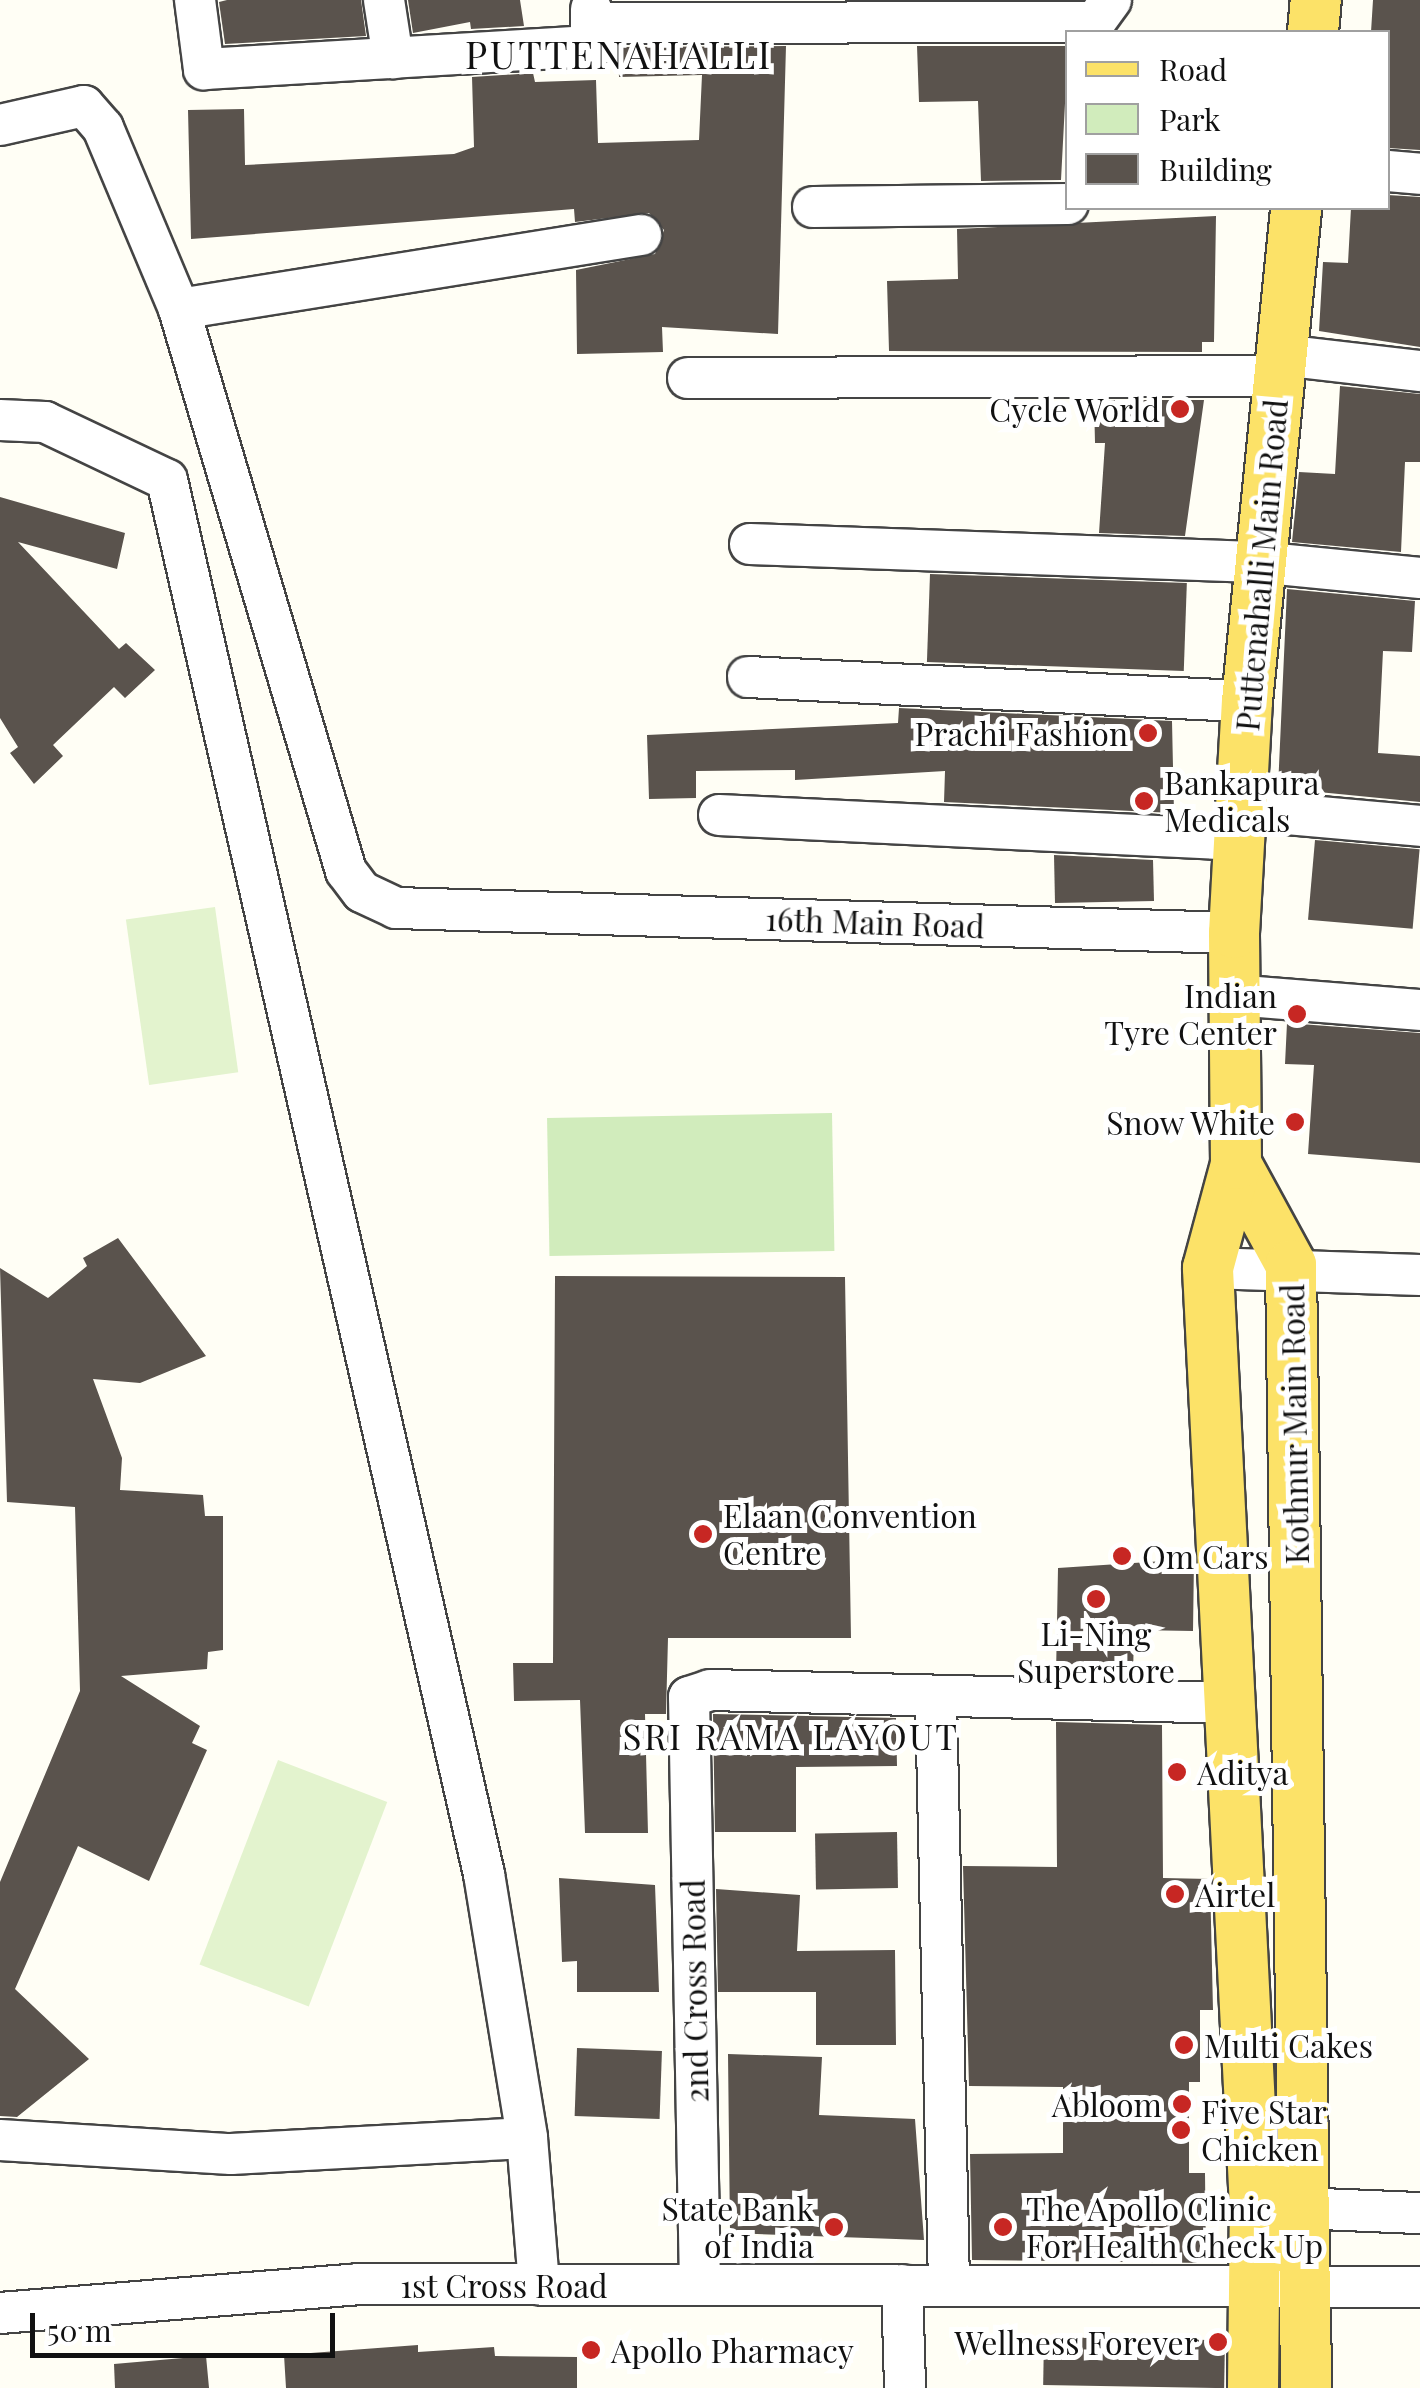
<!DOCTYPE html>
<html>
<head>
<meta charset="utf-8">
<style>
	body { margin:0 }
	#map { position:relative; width:1420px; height:2388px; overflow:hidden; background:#fffef5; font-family:"Playfair Display",serif }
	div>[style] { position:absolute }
	.green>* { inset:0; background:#d1ecbc; transform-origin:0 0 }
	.pitch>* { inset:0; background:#e3f3ce; transform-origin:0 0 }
	.building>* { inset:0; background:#5a534d; transform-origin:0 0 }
	.roads { filter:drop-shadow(2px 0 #444) drop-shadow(-2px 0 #444) drop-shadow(0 2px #444) drop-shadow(0 -2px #444) }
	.minor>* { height:40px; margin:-20px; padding:0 20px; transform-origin:20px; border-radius:20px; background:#fff }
	.major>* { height:50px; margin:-25px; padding:0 25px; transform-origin:25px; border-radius:25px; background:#fce268 }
	.dots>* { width:28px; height:28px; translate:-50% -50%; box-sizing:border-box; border:5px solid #fff; border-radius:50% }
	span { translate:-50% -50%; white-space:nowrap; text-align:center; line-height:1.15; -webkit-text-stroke:10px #fff; paint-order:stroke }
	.poi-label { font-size:32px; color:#111 }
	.right { translate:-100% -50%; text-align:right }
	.left { translate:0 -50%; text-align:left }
	.street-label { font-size:32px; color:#111 }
	.neighbourhood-label { font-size:35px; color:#111; letter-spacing:2.5px }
	.quarter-label { font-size:38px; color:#111; letter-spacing:2.5px }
	.legend { position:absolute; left:1065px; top:30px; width:325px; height:180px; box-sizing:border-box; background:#fff; border:2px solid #a0a0a0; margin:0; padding:12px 18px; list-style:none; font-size:30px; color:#111 }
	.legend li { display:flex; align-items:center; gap:20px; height:50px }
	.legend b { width:50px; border:2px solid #a0a0a0 }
	.scale { position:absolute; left:30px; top:2313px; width:305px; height:45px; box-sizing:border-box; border:5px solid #111; border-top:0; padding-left:12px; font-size:30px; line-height:35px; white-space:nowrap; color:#111; -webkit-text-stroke:8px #fff; paint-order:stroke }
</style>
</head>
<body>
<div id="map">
	<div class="green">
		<i style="left:832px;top:1113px;width:138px;height:285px;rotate:89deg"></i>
	</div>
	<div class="pitch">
		<i style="left:215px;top:907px;width:167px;height:90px;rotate:82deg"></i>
		<i style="left:278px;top:1760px;width:117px;height:219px;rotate:21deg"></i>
	</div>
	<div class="building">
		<i style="clip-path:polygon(227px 0,361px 0,366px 36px,225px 44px,219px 2px)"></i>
		<i style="clip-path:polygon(408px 0,520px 0,524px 26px,471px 29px,470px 22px,413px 33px)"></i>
		<i style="clip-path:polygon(1373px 0,1420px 0,1420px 150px,1388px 148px,1388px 32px,1371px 32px)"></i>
		<i style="clip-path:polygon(786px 46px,778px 334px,662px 327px,663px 352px,577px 354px,576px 270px,655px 254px,664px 230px,649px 213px,575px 222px,574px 209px,191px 239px,188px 110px,244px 109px,245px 165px,454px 154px,474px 147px,472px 77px,533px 73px,535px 82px,596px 80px,598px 143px,699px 140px,702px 75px,619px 77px,618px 47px)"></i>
		<i style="clip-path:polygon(917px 46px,1068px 46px,1061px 180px,981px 181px,978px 101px,919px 102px)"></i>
		<i style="clip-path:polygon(1388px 195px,1420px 197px,1420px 347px,1319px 331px,1323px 262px,1348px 263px,1351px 208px,1388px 208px)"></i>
		<i style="clip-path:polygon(1216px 216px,1214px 342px,1202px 342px,1202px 352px,889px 351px,887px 281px,958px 279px,957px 229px)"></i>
		<i style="clip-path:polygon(1340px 386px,1420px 394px,1420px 462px,1405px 462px,1401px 552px,1292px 542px,1299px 472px,1335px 474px)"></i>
		<i style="clip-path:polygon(1094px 400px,1204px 400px,1185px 536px,1099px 533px,1105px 443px,1095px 443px)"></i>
		<i style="clip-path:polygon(0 497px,125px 533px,117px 569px,18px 542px,119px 649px,126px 643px,155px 670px,125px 698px,114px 687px,53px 745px,63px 756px,34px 784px,10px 753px,18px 747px,0 718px)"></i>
		<i style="left:930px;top:574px;width:257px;height:88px;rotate:2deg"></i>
		<i style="clip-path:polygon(1287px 589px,1415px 601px,1412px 652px,1383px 651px,1378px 753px,1420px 756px,1420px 802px,1278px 788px)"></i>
		<i style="clip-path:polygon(899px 708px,1172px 721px,1174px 813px,944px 802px,945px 771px,795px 780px,795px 770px,696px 771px,696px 798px,649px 799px,647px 735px,898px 723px)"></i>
		<i style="left:1315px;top:840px;width:105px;height:80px;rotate:5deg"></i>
		<i style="clip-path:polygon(1054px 855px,1153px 860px,1154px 901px,1055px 903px)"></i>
		<i style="clip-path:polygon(1287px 1023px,1420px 1033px,1420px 1163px,1308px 1154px,1314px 1065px,1285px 1064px)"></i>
		<i style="clip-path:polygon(118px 1238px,206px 1356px,140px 1383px,93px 1379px,122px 1458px,120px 1490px,203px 1495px,205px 1516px,223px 1516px,223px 1650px,208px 1652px,207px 1669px,121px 1676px,200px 1726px,192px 1743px,207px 1750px,149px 1881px,78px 1846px,15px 1989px,89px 2059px,17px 2117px,0 2116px,0 1882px,80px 1691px,75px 1507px,7px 1502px,0 1268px,48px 1298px,87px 1266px,83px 1258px)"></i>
		<i style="clip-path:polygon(555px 1276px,845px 1277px,851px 1638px,668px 1638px,666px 1714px,645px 1714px,648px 1833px,585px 1833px,580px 1700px,514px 1701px,513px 1663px,553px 1663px)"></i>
		<i style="clip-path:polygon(1194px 1559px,1193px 1631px,1134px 1630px,1133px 1677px,1056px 1675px,1058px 1568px)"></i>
		<i style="clip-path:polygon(713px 1714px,896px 1718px,897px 1766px,796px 1767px,796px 1832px,715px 1832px)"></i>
		<i style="clip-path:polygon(1056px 1722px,1162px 1725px,1163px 1878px,1210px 1879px,1213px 2010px,1200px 2010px,1200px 2082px,1189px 2082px,1189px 2173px,1205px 2173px,1206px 2263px,972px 2260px,970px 2154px,1063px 2153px,1063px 2087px,969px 2086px,963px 1866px,1057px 1867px)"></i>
		<i style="left:897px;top:1832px;width:56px;height:82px;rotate:89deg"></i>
		<i style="clip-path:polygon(559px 1878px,655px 1885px,659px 1992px,577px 1992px,577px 1961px,562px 1962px)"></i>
		<i style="clip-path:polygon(716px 1889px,800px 1895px,797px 1951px,895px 1950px,896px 2045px,816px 2045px,816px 1992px,718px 1992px)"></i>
		<i style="left:577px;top:2048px;width:85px;height:68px;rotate:2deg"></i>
		<i style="clip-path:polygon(728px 2054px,822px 2057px,819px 2115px,915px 2119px,924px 2240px,730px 2233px)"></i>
		<i style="left:1044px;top:2337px;width:181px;height:48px;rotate:1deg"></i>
		<i style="clip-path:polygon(418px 2345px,418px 2352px,494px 2347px,495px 2356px,577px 2357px,577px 2388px,286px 2388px,284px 2355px)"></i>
		<i style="clip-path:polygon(206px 2356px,209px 2388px,115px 2388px,114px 2364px)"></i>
	</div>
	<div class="roads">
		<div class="minor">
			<i style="left:195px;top:0;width:70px;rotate:82.6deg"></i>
			<i style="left:204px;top:69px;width:388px;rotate:-3.4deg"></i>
			<i style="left:591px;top:46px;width:37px;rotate:-90deg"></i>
			<i style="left:384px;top:0;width:59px;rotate:81.2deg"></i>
			<i style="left:591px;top:23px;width:504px;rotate:-0.11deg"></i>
			<i style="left:1095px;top:22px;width:27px;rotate:-54deg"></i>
			<i style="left:0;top:125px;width:86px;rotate:-12.7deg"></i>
			<i style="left:84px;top:106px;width:29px;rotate:49deg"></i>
			<i style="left:103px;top:128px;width:196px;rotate:67.2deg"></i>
			<i style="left:179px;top:309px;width:586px;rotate:73.45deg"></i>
			<i style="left:346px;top:871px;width:26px;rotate:53deg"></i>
			<i style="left:362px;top:892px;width:38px;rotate:25deg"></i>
			<i style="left:396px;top:908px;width:838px;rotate:1.71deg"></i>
			<i style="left:1388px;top:171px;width:32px;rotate:5deg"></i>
			<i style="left:813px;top:207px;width:255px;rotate:-0.7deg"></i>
			<i style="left:179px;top:309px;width:468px;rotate:-9.1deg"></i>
			<i style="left:1281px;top:355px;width:140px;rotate:6.6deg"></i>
			<i style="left:688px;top:378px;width:591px;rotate:-0.19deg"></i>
			<i style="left:0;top:420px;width:45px;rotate:2.5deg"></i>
			<i style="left:45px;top:422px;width:135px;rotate:25.4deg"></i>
			<i style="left:167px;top:480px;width:1430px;rotate:77.19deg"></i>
			<i style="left:484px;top:1874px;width:267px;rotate:80.7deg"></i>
			<i style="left:527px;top:2138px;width:147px;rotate:85.3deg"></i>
			<i style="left:750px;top:544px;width:507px;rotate:2.03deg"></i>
			<i style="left:1257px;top:562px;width:164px;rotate:5.6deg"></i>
			<i style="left:748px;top:677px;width:500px;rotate:2.8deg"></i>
			<i style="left:1242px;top:810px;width:179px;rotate:5.1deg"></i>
			<i style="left:719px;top:815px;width:521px;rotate:2.75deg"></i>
			<i style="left:1233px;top:995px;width:188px;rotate:4.6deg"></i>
			<i style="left:1208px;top:1268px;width:212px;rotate:1.9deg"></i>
			<i style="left:936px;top:1698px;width:586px;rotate:88.73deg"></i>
			<i style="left:0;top:2140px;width:231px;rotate:3.5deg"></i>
			<i style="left:231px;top:2154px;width:296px;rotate:-3.1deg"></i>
			<i style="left:1274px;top:2207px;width:146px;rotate:2.4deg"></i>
			<i style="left:700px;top:2285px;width:588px;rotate:-91.07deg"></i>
			<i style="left:689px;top:1697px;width:22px;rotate:-18deg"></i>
			<i style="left:710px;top:1690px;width:524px;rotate:1.42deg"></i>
			<i style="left:902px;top:2285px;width:103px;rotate:88.3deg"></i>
			<i style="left:0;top:2313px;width:358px;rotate:-4.6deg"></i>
			<i style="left:357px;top:2284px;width:1063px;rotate:0.16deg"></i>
		</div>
		<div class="major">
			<i style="left:1313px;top:32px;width:32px;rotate:-85deg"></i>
			<i style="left:1236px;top:1164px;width:115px;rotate:61.4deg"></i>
			<i style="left:1291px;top:1265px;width:1123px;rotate:89.23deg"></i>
			<i style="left:1253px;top:2388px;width:181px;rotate:-89.4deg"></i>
			<i style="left:1255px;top:2207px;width:940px;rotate:-92.87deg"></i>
			<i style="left:1208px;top:1268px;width:108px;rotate:-74.9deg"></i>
			<i style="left:1236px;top:1164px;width:231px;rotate:-90.5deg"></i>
			<i style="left:1234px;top:933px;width:232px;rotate:-86.8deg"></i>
			<i style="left:1247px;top:701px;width:495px;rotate:-84.3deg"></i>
		</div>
	</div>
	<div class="dots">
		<i style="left:1180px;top:409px;background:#c72723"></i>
		<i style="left:1148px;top:733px;background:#c72723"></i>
		<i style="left:1144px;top:801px;background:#c72723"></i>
		<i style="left:1297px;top:1014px;background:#c72723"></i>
		<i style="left:1295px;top:1122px;background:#c72723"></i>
		<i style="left:703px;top:1534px;background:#c72723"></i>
		<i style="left:1122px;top:1556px;background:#c72723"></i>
		<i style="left:1096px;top:1599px;background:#c72723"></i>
		<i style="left:1177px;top:1772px;background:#c72723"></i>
		<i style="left:1175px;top:1894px;background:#c72723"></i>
		<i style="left:1184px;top:2045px;background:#c72723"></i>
		<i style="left:1182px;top:2104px;background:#c72723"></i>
		<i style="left:1181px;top:2130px;background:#c72723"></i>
		<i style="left:834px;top:2227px;background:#c72723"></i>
		<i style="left:1003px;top:2227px;background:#c72723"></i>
		<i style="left:1218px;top:2342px;background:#c72723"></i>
		<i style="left:591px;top:2350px;background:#c72723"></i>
	</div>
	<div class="poi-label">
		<span class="right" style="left:1160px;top:409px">Cycle World</span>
		<span class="right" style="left:1128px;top:733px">Prachi Fashion</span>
		<span class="left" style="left:1164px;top:801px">Bankapura<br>Medicals</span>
		<span class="right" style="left:1277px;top:1014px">Indian<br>Tyre Center</span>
		<span class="right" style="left:1275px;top:1122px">Snow White</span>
		<span class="left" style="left:723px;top:1534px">Elaan Convention<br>Centre</span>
		<span class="left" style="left:1142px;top:1556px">Om Cars</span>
		<span style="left:1096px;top:1652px">Li-Ning<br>Superstore</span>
		<span class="left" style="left:1197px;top:1772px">Aditya</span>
		<span class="left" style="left:1195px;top:1894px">Airtel</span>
		<span class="left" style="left:1204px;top:2045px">Multi Cakes</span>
		<span class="right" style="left:1162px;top:2104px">Abloom</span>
		<span class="left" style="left:1201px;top:2130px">Five Star<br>Chicken</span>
		<span class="right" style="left:814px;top:2227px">State Bank<br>of India</span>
		<span class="left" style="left:1026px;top:2227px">The Apollo Clinic<br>For Health Check Up</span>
		<span class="right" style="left:1198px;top:2342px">Wellness Forever</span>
		<span class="left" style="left:611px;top:2350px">Apollo Pharmacy</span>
	</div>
	<div class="street-label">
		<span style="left:1261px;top:565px;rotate:-85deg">Puttenahalli Main Road</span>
		<span style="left:875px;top:922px;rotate:2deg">16th Main Road</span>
		<span style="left:1294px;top:1424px;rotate:-91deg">Kothnur Main Road</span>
		<span style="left:694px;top:1991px;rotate:-91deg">2nd Cross Road</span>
		<span style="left:504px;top:2285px">1st Cross Road</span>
	</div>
	<div class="neighbourhood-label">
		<span style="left:791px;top:1736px">SRI RAMA LAYOUT</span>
	</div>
	<div class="quarter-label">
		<span style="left:619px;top:54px">PUTTENAHALLI</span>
	</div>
	<ul class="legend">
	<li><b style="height:12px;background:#fce268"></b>Road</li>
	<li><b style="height:28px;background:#d1ecbc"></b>Park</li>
	<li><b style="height:28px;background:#5a534d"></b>Building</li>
	</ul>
	<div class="scale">50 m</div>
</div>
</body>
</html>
